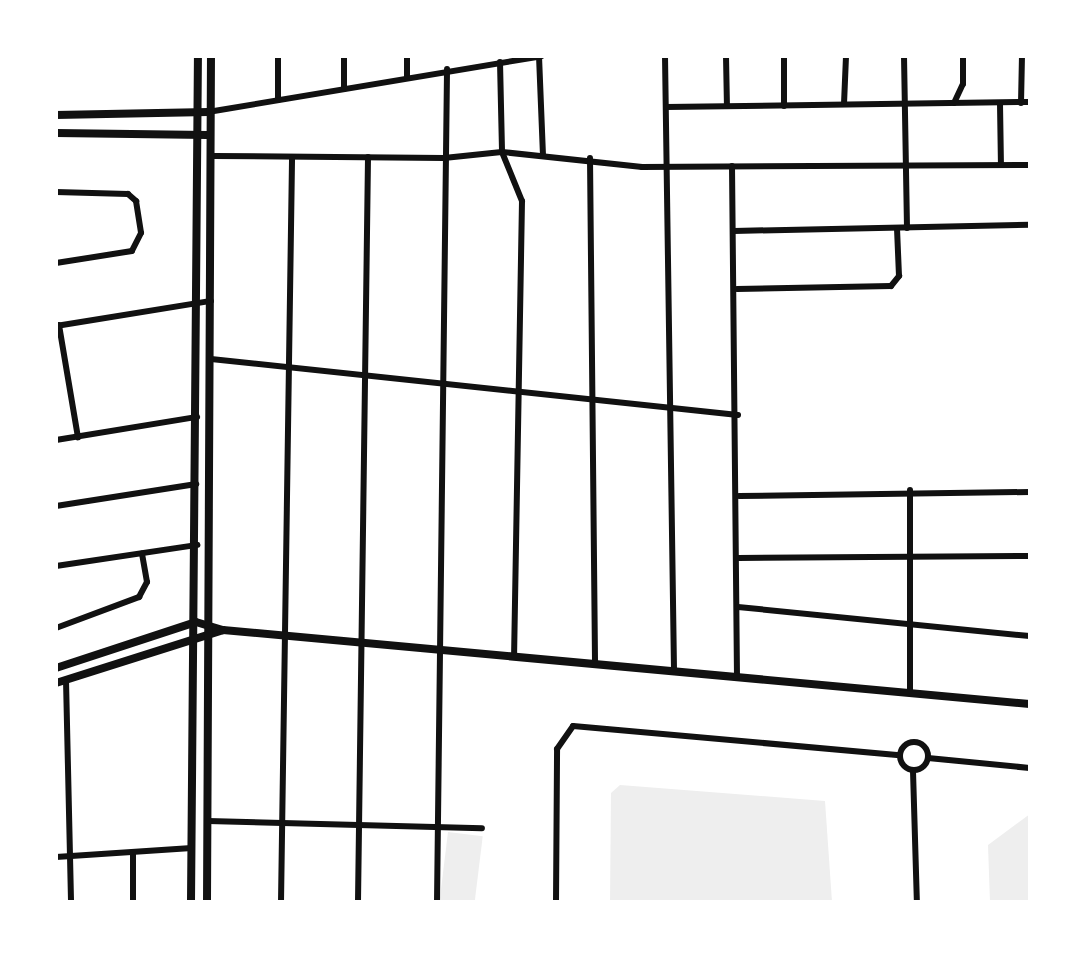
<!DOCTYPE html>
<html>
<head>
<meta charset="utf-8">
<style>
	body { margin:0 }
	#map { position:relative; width:1086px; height:958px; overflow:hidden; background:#fff; font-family:"Archivo Narrow",sans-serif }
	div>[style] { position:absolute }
	.green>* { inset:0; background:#eee; transform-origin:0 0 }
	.minor>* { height:6px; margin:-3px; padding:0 3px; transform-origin:3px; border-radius:3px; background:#111 }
	.minor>.ring { margin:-3px; padding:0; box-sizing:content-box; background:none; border:6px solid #111; border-radius:50% }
	.tertiary>* { height:8px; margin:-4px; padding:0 4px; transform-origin:4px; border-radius:4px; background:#111 }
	span { translate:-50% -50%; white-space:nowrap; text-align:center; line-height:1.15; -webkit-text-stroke:6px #fff; paint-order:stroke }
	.frame { position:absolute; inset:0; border:58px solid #fff; pointer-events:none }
</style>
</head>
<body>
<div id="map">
	<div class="green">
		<i style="clip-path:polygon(620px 785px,825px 801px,832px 902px,610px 902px,611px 793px)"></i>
		<i style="clip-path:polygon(1030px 814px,1030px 902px,990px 902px,988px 845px)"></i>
		<i style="left:448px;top:832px;width:35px;height:70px;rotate:7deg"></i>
	</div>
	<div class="minor">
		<i style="left:278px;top:56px;width:44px;rotate:90deg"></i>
		<i style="left:344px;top:56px;width:33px;rotate:90deg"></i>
		<i style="left:407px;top:56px;width:21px;rotate:90deg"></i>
		<i style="left:539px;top:56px;width:99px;rotate:87.7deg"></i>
		<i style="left:665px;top:56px;width:613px;rotate:89.16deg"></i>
		<i style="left:726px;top:56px;width:50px;rotate:88.9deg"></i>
		<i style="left:784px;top:56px;width:50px;rotate:90deg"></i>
		<i style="left:904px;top:56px;width:172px;rotate:89deg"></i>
		<i style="left:500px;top:62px;width:90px;rotate:88.7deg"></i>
		<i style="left:502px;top:152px;width:53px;rotate:67.8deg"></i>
		<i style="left:522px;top:201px;width:452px;rotate:91deg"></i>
		<i style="left:954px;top:103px;width:21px;rotate:-65deg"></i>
		<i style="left:963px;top:84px;width:28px;rotate:-90deg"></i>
		<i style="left:1021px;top:103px;width:47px;rotate:-88.8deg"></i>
		<i style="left:844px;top:104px;width:48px;rotate:-87.6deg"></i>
		<i style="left:1000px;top:104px;width:61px;rotate:89.1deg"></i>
		<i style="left:666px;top:107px;width:364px;rotate:-0.8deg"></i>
		<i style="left:214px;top:111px;width:332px;rotate:-9.5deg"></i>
		<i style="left:214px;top:156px;width:230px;rotate:0.5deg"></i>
		<i style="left:444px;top:158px;width:58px;rotate:-5.9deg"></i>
		<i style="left:502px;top:152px;width:141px;rotate:6.1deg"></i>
		<i style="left:642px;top:167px;width:388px;rotate:-0.3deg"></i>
		<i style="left:590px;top:158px;width:504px;rotate:89.43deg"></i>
		<i style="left:732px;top:166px;width:510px;rotate:89.44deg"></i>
		<i style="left:56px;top:192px;width:72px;rotate:1.6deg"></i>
		<i style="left:128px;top:194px;width:11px;rotate:41deg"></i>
		<i style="left:136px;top:201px;width:32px;rotate:81deg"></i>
		<i style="left:141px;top:233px;width:20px;rotate:117deg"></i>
		<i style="left:132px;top:251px;width:77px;rotate:171deg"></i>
		<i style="left:734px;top:231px;width:296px;rotate:-1.2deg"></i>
		<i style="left:737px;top:289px;width:154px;rotate:-1.1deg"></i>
		<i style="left:891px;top:286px;width:13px;rotate:-51deg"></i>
		<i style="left:899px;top:276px;width:47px;rotate:-92.4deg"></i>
		<i style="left:59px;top:325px;width:114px;rotate:80.4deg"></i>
		<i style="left:56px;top:326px;width:157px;rotate:-9.2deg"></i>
		<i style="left:211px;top:359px;width:530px;rotate:6.07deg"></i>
		<i style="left:56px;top:440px;width:143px;rotate:-9.3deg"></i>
		<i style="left:910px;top:490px;width:202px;rotate:90deg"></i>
		<i style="left:739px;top:496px;width:291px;rotate:-0.8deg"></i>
		<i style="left:56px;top:506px;width:142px;rotate:-8.9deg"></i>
		<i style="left:738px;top:558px;width:292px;rotate:-0.4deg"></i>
		<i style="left:56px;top:566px;width:143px;rotate:-8.5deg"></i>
		<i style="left:738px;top:607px;width:293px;rotate:5.7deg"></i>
		<i style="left:56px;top:628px;width:89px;rotate:-20.5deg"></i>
		<i style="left:139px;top:597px;width:17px;rotate:-62deg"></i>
		<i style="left:147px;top:582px;width:29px;rotate:-100deg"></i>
		<i style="left:66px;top:680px;width:222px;rotate:88.7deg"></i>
		<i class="ring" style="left:900px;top:742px;width:22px;height:22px"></i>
		<i style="left:928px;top:758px;width:102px;rotate:5.6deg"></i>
		<i style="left:913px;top:771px;width:131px;rotate:88.3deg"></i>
		<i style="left:208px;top:821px;width:274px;rotate:1.5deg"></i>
		<i style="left:133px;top:852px;width:50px;rotate:90deg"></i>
		<i style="left:56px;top:857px;width:136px;rotate:-3.8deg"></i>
		<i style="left:281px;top:902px;width:745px;rotate:-89.15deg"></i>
		<i style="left:358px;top:902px;width:745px;rotate:-89.23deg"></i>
		<i style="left:437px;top:902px;width:833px;rotate:-89.31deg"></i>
		<i style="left:556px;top:902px;width:153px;rotate:-89.6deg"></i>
		<i style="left:557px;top:749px;width:28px;rotate:-55deg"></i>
		<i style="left:573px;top:726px;width:328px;rotate:5.1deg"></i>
	</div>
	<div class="tertiary">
		<i style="left:56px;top:115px;width:152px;rotate:-1.1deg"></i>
		<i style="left:56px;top:133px;width:151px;rotate:0.8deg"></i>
		<i style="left:56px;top:668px;width:147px;rotate:-18.2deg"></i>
		<i style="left:196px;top:622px;width:28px;rotate:17deg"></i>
		<i style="left:56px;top:683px;width:175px;rotate:-17.6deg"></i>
		<i style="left:223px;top:630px;width:810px;rotate:5.24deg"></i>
		<i style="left:191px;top:902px;width:846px;rotate:-89.53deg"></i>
		<i style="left:207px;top:902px;width:846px;rotate:-89.73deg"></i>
	</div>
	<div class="frame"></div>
</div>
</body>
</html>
